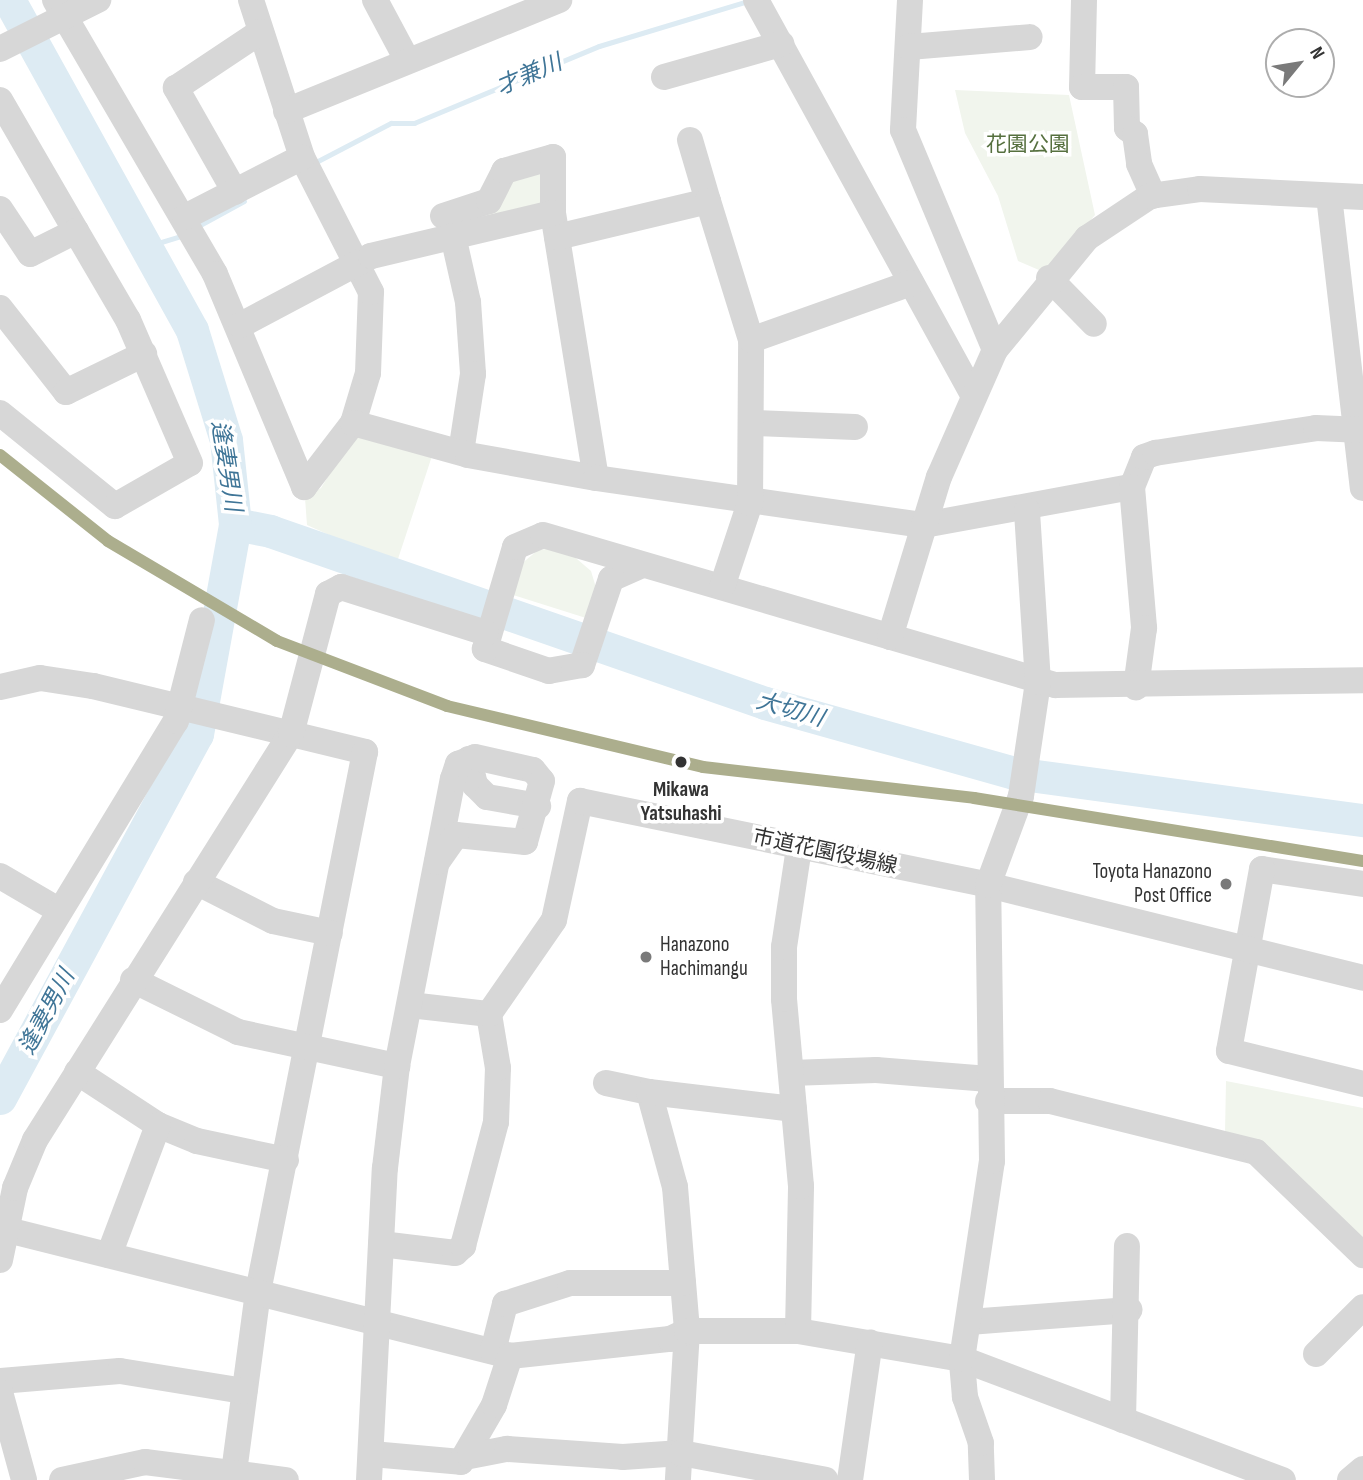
<!DOCTYPE html>
<html>
<head>
<meta charset="utf-8">
<style>
	body { margin:0 }
	#map { position:relative; width:1363px; height:1480px; overflow:hidden; background:#fff; font-family:"Sofia Sans Condensed","Noto Sans JP",sans-serif }
	div>[style] { position:absolute }
	.green>* { inset:0; background:#f1f5ed }
	.stream>* { height:5px; margin:-2.5px; padding:0 2.5px; transform-origin:2.5px; border-radius:2.5px; background:#ddebf3 }
	.river>* { height:33px; margin:-16.5px; padding:0 16.5px; transform-origin:16.5px; border-radius:16.5px; background:#ddebf3 }
	.minor>* { height:26px; margin:-13px; padding:0 13px; transform-origin:13px; border-radius:13px; background:#d7d7d7 }
	.rail-1>* { height:12px; margin:-6px; padding:0 6px; transform-origin:6px; border-radius:6px; background:#acae8d }
	.dots>* { width:19px; height:19px; translate:-50% -50%; box-sizing:border-box; border:4px solid #fff; border-radius:50% }
	span { translate:-50% -50%; white-space:nowrap; text-align:center; line-height:1.15; -webkit-text-stroke:7px #fff; paint-order:stroke }
	.park-label { font-size:21px; color:#56703f }
	.stop-label { font-size:21px; color:#333; font-weight:700 }
	.street-label { font-size:21px; color:#333 }
	.poi-label { font-size:21px; color:#333 }
	.right { translate:-100% -50%; text-align:right }
	.left { translate:0 -50%; text-align:left }
	.water-label { font-size:23px; color:#3f7597; font-style:italic }
	.north { position:absolute; left:1265px; top:28px; width:70px; height:70px; box-sizing:border-box; background:#fff; border:2px solid #adadad; border-radius:50%; rotate:60deg; font-size:19px; font-weight:700; line-height:28px; text-align:center; color:#333 }
	.north::after { content:''; display:block; margin:auto; width:24px; height:32px; background:#7a7a7a; clip-path:polygon(50% 0,100% 100%,50% 72%,0 100%) }
</style>
</head>
<body>
<div id="map">
	<div class="green">
		<i style="clip-path:polygon(955px 90px,1069px 95px,1095px 215px,1046px 273px,1018px 261px,998px 196px,965px 133px)"></i>
		<i style="clip-path:polygon(548px 163px,549px 210px,448px 231px,506px 174px)"></i>
		<i style="clip-path:polygon(356px 431px,432px 456px,396px 565px,307px 525px,305px 498px,321px 488px)"></i>
		<i style="clip-path:polygon(563px 547px,591px 571px,597px 591px,586px 618px,510px 594px,520px 565px,538px 550px)"></i>
		<i style="clip-path:polygon(1226px 1081px,1363px 1108px,1363px 1238px,1225px 1133px)"></i>
	</div>
	<div class="stream">
		<i style="left:314px;top:163px;width:87px;rotate:-27.5deg"></i>
		<i style="left:391px;top:123px;width:23px"></i>
		<i style="left:414px;top:123px;width:200px;rotate:-22.6deg"></i>
		<i style="left:599px;top:46px;width:156px;rotate:-16.8deg"></i>
		<i style="left:200px;top:225px;width:50px;rotate:-28.6deg"></i>
		<i style="left:148px;top:246px;width:34px;rotate:-17deg"></i>
	</div>
	<div class="river">
		<i style="left:235px;top:524px;width:36px;rotate:11deg"></i>
		<i style="left:270px;top:531px;width:524px;rotate:19.16deg"></i>
		<i style="left:765px;top:703px;width:259px;rotate:15.7deg"></i>
		<i style="left:1014px;top:773px;width:352px;rotate:7.7deg"></i>
		<i style="left:0;top:1098px;width:414px;rotate:-61.6deg"></i>
		<i style="left:197px;top:734px;width:213px;rotate:-79.7deg"></i>
		<i style="left:235px;top:524px;width:84px;rotate:-96.1deg"></i>
		<i style="left:226px;top:440px;width:115px;rotate:-107.2deg"></i>
		<i style="left:192px;top:330px;width:377px;rotate:-119deg"></i>
	</div>
	<div class="minor">
		<i style="left:55px;top:0;width:317px;rotate:59.7deg"></i>
		<i style="left:215px;top:274px;width:231px;rotate:67.3deg"></i>
		<i style="left:304px;top:487px;width:81px;rotate:-52.6deg"></i>
		<i style="left:353px;top:423px;width:52px;rotate:-73.3deg"></i>
		<i style="left:368px;top:373px;width:81px;rotate:-87.9deg"></i>
		<i style="left:371px;top:292px;width:152px;rotate:-117.1deg"></i>
		<i style="left:302px;top:157px;width:165px;rotate:-108deg"></i>
		<i style="left:375px;top:0;width:66px;rotate:61.9deg"></i>
		<i style="left:756px;top:0;width:452px;rotate:61.2deg"></i>
		<i style="left:910px;top:0;width:130px;rotate:93.1deg"></i>
		<i style="left:903px;top:130px;width:238px;rotate:67.3deg"></i>
		<i style="left:1084px;top:0;width:87px;rotate:91.3deg"></i>
		<i style="left:1082px;top:87px;width:44px"></i>
		<i style="left:1126px;top:87px;width:41px;rotate:88.6deg"></i>
		<i style="left:1127px;top:128px;width:10px;rotate:37deg"></i>
		<i style="left:1135px;top:134px;width:30px;rotate:82deg"></i>
		<i style="left:1139px;top:164px;width:35px;rotate:66deg"></i>
		<i style="left:909px;top:47px;width:121px;rotate:-4.7deg"></i>
		<i style="left:0;top:49px;width:110px;rotate:-26.6deg"></i>
		<i style="left:664px;top:77px;width:122px;rotate:-15.8deg"></i>
		<i style="left:0;top:100px;width:151px;rotate:59.9deg"></i>
		<i style="left:76px;top:231px;width:51px;rotate:153.4deg"></i>
		<i style="left:30px;top:254px;width:54px;rotate:-123.7deg"></i>
		<i style="left:286px;top:111px;width:295px;rotate:-22.1deg"></i>
		<i style="left:690px;top:140px;width:64px;rotate:73.6deg"></i>
		<i style="left:235px;top:192px;width:120px;rotate:-119.6deg"></i>
		<i style="left:176px;top:88px;width:101px;rotate:-33.7deg"></i>
		<i style="left:1329px;top:196px;width:294px;rotate:83.4deg"></i>
		<i style="left:443px;top:216px;width:48px;rotate:-18.1deg"></i>
		<i style="left:489px;top:201px;width:34px;rotate:-63deg"></i>
		<i style="left:504px;top:171px;width:51px;rotate:-15.9deg"></i>
		<i style="left:553px;top:157px;width:56px;rotate:90deg"></i>
		<i style="left:553px;top:213px;width:268px;rotate:80.8deg"></i>
		<i style="left:185px;top:217px;width:131px;rotate:-27.1deg"></i>
		<i style="left:453px;top:236px;width:68px;rotate:77.2deg"></i>
		<i style="left:468px;top:302px;width:72px;rotate:86deg"></i>
		<i style="left:473px;top:374px;width:79px;rotate:98.7deg"></i>
		<i style="left:557px;top:237px;width:155px;rotate:-13.4deg"></i>
		<i style="left:708px;top:201px;width:145px;rotate:72.8deg"></i>
		<i style="left:1049px;top:278px;width:64px;rotate:45.6deg"></i>
		<i style="left:0;top:308px;width:107px;rotate:51.8deg"></i>
		<i style="left:66px;top:392px;width:87px;rotate:-26deg"></i>
		<i style="left:241px;top:325px;width:147px;rotate:-28deg"></i>
		<i style="left:371px;top:256px;width:187px;rotate:-13.3deg"></i>
		<i style="left:0;top:413px;width:148px;rotate:39deg"></i>
		<i style="left:115px;top:506px;width:86px;rotate:-29.8deg"></i>
		<i style="left:190px;top:463px;width:156px;rotate:-113.4deg"></i>
		<i style="left:128px;top:320px;width:103px;rotate:-120.3deg"></i>
		<i style="left:353px;top:423px;width:119px;rotate:15.5deg"></i>
		<i style="left:468px;top:455px;width:130px;rotate:10.2deg"></i>
		<i style="left:596px;top:478px;width:331px;rotate:8.2deg"></i>
		<i style="left:924px;top:525px;width:211px;rotate:-10.4deg"></i>
		<i style="left:1132px;top:487px;width:32px;rotate:-68deg"></i>
		<i style="left:1144px;top:457px;width:12px;rotate:-20deg"></i>
		<i style="left:1155px;top:453px;width:163px;rotate:-8.8deg"></i>
		<i style="left:1316px;top:428px;width:47px;rotate:2.4deg"></i>
		<i style="left:753px;top:423px;width:102px;rotate:2.2deg"></i>
		<i style="left:1132px;top:487px;width:142px;rotate:85.1deg"></i>
		<i style="left:1144px;top:628px;width:60px;rotate:97.7deg"></i>
		<i style="left:642px;top:565px;width:34px;rotate:156deg"></i>
		<i style="left:611px;top:579px;width:91px;rotate:108.6deg"></i>
		<i style="left:582px;top:665px;width:34px;rotate:170deg"></i>
		<i style="left:549px;top:671px;width:68px;rotate:-161deg"></i>
		<i style="left:485px;top:649px;width:106px;rotate:-73.6deg"></i>
		<i style="left:515px;top:547px;width:30px;rotate:-23deg"></i>
		<i style="left:543px;top:535px;width:534px;rotate:16.33deg"></i>
		<i style="left:1055px;top:685px;width:308px;rotate:-0.9deg"></i>
		<i style="left:722px;top:587px;width:89px;rotate:-71.6deg"></i>
		<i style="left:750px;top:503px;width:163px;rotate:-89.6deg"></i>
		<i style="left:751px;top:340px;width:170px;rotate:-19.6deg"></i>
		<i style="left:890px;top:637px;width:167px;rotate:-73deg"></i>
		<i style="left:939px;top:477px;width:139px;rotate:-66.2deg"></i>
		<i style="left:995px;top:350px;width:145px;rotate:-50.6deg"></i>
		<i style="left:1087px;top:238px;width:76px;rotate:-33.7deg"></i>
		<i style="left:1150px;top:196px;width:50px;rotate:-8deg"></i>
		<i style="left:1200px;top:189px;width:163px;rotate:2.8deg"></i>
		<i style="left:0;top:687px;width:41px;rotate:-12.7deg"></i>
		<i style="left:40px;top:678px;width:54px;rotate:8.6deg"></i>
		<i style="left:93px;top:686px;width:280px;rotate:13.6deg"></i>
		<i style="left:365px;top:752px;width:550px;rotate:101.21deg"></i>
		<i style="left:258px;top:1292px;width:181px;rotate:97.6deg"></i>
		<i style="left:469px;top:759px;width:27px;rotate:77deg"></i>
		<i style="left:475px;top:785px;width:17px;rotate:45deg"></i>
		<i style="left:487px;top:797px;width:52px;rotate:10deg"></i>
		<i style="left:0;top:876px;width:69px;rotate:30.3deg"></i>
		<i style="left:196px;top:882px;width:86px;rotate:26.9deg"></i>
		<i style="left:273px;top:921px;width:58px;rotate:11.9deg"></i>
		<i style="left:1363px;top:884px;width:102px;rotate:-171.6deg"></i>
		<i style="left:1262px;top:869px;width:185px;rotate:100.3deg"></i>
		<i style="left:1229px;top:1051px;width:138px;rotate:13.8deg"></i>
		<i style="left:133px;top:980px;width:117px;rotate:26.3deg"></i>
		<i style="left:238px;top:1032px;width:163px;rotate:12.1deg"></i>
		<i style="left:410px;top:1005px;width:80px;rotate:6.5deg"></i>
		<i style="left:0;top:1010px;width:338px;rotate:-58.7deg"></i>
		<i style="left:176px;top:721px;width:104px;rotate:-75.6deg"></i>
		<i style="left:77px;top:1072px;width:97px;rotate:33.2deg"></i>
		<i style="left:158px;top:1125px;width:42px;rotate:22.3deg"></i>
		<i style="left:197px;top:1141px;width:91px;rotate:12.1deg"></i>
		<i style="left:791px;top:1073px;width:85px;rotate:-2deg"></i>
		<i style="left:876px;top:1070px;width:113px;rotate:4.6deg"></i>
		<i style="left:606px;top:1083px;width:44px;rotate:11.8deg"></i>
		<i style="left:649px;top:1092px;width:98px;rotate:74.7deg"></i>
		<i style="left:675px;top:1187px;width:144px;rotate:85.2deg"></i>
		<i style="left:687px;top:1331px;width:149px;rotate:93.5deg"></i>
		<i style="left:649px;top:1092px;width:146px;rotate:6.7deg"></i>
		<i style="left:988px;top:1101px;width:62px"></i>
		<i style="left:1050px;top:1101px;width:212px;rotate:13.9deg"></i>
		<i style="left:1256px;top:1152px;width:149px;rotate:43.9deg"></i>
		<i style="left:0;top:1228px;width:526px;rotate:14.09deg"></i>
		<i style="left:510px;top:1356px;width:161px;rotate:-6.1deg"></i>
		<i style="left:670px;top:1339px;width:19px;rotate:-25deg"></i>
		<i style="left:687px;top:1331px;width:111px"></i>
		<i style="left:798px;top:1331px;width:166px;rotate:9.7deg"></i>
		<i style="left:962px;top:1359px;width:343px;rotate:20.7deg"></i>
		<i style="left:381px;top:1244px;width:75px;rotate:6.9deg"></i>
		<i style="left:455px;top:1253px;width:11px;rotate:-41deg"></i>
		<i style="left:463px;top:1246px;width:128px;rotate:-75.1deg"></i>
		<i style="left:496px;top:1122px;width:54px;rotate:-87.9deg"></i>
		<i style="left:498px;top:1068px;width:55px;rotate:-99.5deg"></i>
		<i style="left:489px;top:1014px;width:114px;rotate:-55.3deg"></i>
		<i style="left:554px;top:920px;width:122px;rotate:-77.7deg"></i>
		<i style="left:580px;top:801px;width:417px;rotate:11.6deg"></i>
		<i style="left:988px;top:885px;width:386px;rotate:13.9deg"></i>
		<i style="left:109px;top:1255px;width:139px;rotate:-69.3deg"></i>
		<i style="left:0;top:1260px;width:74px;rotate:-78.2deg"></i>
		<i style="left:15px;top:1188px;width:52px;rotate:-67.4deg"></i>
		<i style="left:35px;top:1140px;width:480px;rotate:-57.8deg"></i>
		<i style="left:291px;top:734px;width:145px;rotate:-75.2deg"></i>
		<i style="left:328px;top:594px;width:15px;rotate:-28deg"></i>
		<i style="left:341px;top:587px;width:152px;rotate:17.6deg"></i>
		<i style="left:969px;top:1322px;width:161px;rotate:-4.3deg"></i>
		<i style="left:798px;top:1331px;width:145px;rotate:-88.8deg"></i>
		<i style="left:801px;top:1186px;width:188px;rotate:-95.2deg"></i>
		<i style="left:784px;top:999px;width:52px;rotate:-90deg"></i>
		<i style="left:784px;top:947px;width:100px;rotate:-81.4deg"></i>
		<i style="left:493px;top:1351px;width:49px;rotate:-75.7deg"></i>
		<i style="left:505px;top:1304px;width:68px;rotate:-17.9deg"></i>
		<i style="left:570px;top:1283px;width:113px"></i>
		<i style="left:1316px;top:1354px;width:66px;rotate:-45deg"></i>
		<i style="left:0;top:1381px;width:120px;rotate:-4.8deg"></i>
		<i style="left:120px;top:1371px;width:126px;rotate:9.2deg"></i>
		<i style="left:0;top:1392px;width:91px;rotate:74.7deg"></i>
		<i style="left:1123px;top:1420px;width:174px;rotate:-88.7deg"></i>
		<i style="left:372px;top:1454px;width:89px;rotate:5.1deg"></i>
		<i style="left:461px;top:1462px;width:66px;rotate:-59.9deg"></i>
		<i style="left:494px;top:1405px;width:52px;rotate:-71.9deg"></i>
		<i style="left:470px;top:1456px;width:38px;rotate:-11deg"></i>
		<i style="left:507px;top:1449px;width:116px;rotate:3.9deg"></i>
		<i style="left:623px;top:1457px;width:58px;rotate:-3.9deg"></i>
		<i style="left:681px;top:1453px;width:147px;rotate:10.5deg"></i>
		<i style="left:62px;top:1480px;width:85px;rotate:-12.2deg"></i>
		<i style="left:145px;top:1462px;width:142px;rotate:7.3deg"></i>
		<i style="left:369px;top:1480px;width:312px;rotate:-87.1deg"></i>
		<i style="left:385px;top:1168px;width:103px;rotate:-83.3deg"></i>
		<i style="left:397px;top:1066px;width:292px;rotate:-79deg"></i>
		<i style="left:453px;top:779px;width:16px;rotate:-72deg"></i>
		<i style="left:458px;top:764px;width:18px;rotate:-22deg"></i>
		<i style="left:475px;top:757px;width:59px;rotate:12.6deg"></i>
		<i style="left:533px;top:770px;width:14px;rotate:51deg"></i>
		<i style="left:542px;top:781px;width:63px;rotate:105.6deg"></i>
		<i style="left:525px;top:842px;width:69px;rotate:-174.2deg"></i>
		<i style="left:456px;top:835px;width:33px;rotate:125deg"></i>
		<i style="left:850px;top:1480px;width:139px;rotate:-81.8deg"></i>
		<i style="left:982px;top:1480px;width:37px;rotate:-92deg"></i>
		<i style="left:981px;top:1443px;width:49px;rotate:-109.2deg"></i>
		<i style="left:965px;top:1397px;width:38px;rotate:-95deg"></i>
		<i style="left:962px;top:1359px;width:200px;rotate:-81.4deg"></i>
		<i style="left:992px;top:1161px;width:276px;rotate:-90.8deg"></i>
		<i style="left:988px;top:885px;width:95px;rotate:-69.7deg"></i>
		<i style="left:1021px;top:796px;width:115px;rotate:-81.5deg"></i>
		<i style="left:1038px;top:682px;width:172px;rotate:-93.7deg"></i>
		<i style="left:1350px;top:1480px;width:17px;rotate:-40deg"></i>
	</div>
	<div class="rail-1">
		<i style="left:0;top:455px;width:138px;rotate:38.5deg"></i>
		<i style="left:108px;top:541px;width:196px;rotate:30.6deg"></i>
		<i style="left:277px;top:641px;width:182px;rotate:20.9deg"></i>
		<i style="left:447px;top:706px;width:263px;rotate:13.4deg"></i>
		<i style="left:703px;top:767px;width:273px;rotate:6.5deg"></i>
		<i style="left:974px;top:798px;width:394px;rotate:9.2deg"></i>
	</div>
	<div class="dots">
		<i style="left:681px;top:762px;background:#333"></i>
		<i style="left:1226px;top:884px;background:#7a7a7a"></i>
		<i style="left:646px;top:957px;background:#7a7a7a"></i>
	</div>
	<div class="park-label">
		<span style="left:1028px;top:145px">花園公園</span>
	</div>
	<div class="stop-label">
		<span style="left:681px;top:802px">Mikawa<br>Yatsuhashi</span>
	</div>
	<div class="street-label">
		<span style="left:825px;top:852px;rotate:12deg">市道花園役場線</span>
	</div>
	<div class="poi-label">
		<span class="right" style="left:1212px;top:884px">Toyota Hanazono<br>Post Office</span>
		<span class="left" style="left:660px;top:957px">Hanazono<br>Hachimangu</span>
	</div>
	<div class="water-label">
		<span style="left:529px;top:75px;rotate:-23deg">才兼川</span>
		<span style="left:226px;top:466px;rotate:81deg">逢妻男川</span>
		<span style="left:790px;top:710px;rotate:16deg">大切川</span>
		<span style="left:47px;top:1012px;rotate:-62deg">逢妻男川</span>
	</div>
	<div class="north">N</div>
</div>
</body>
</html>
